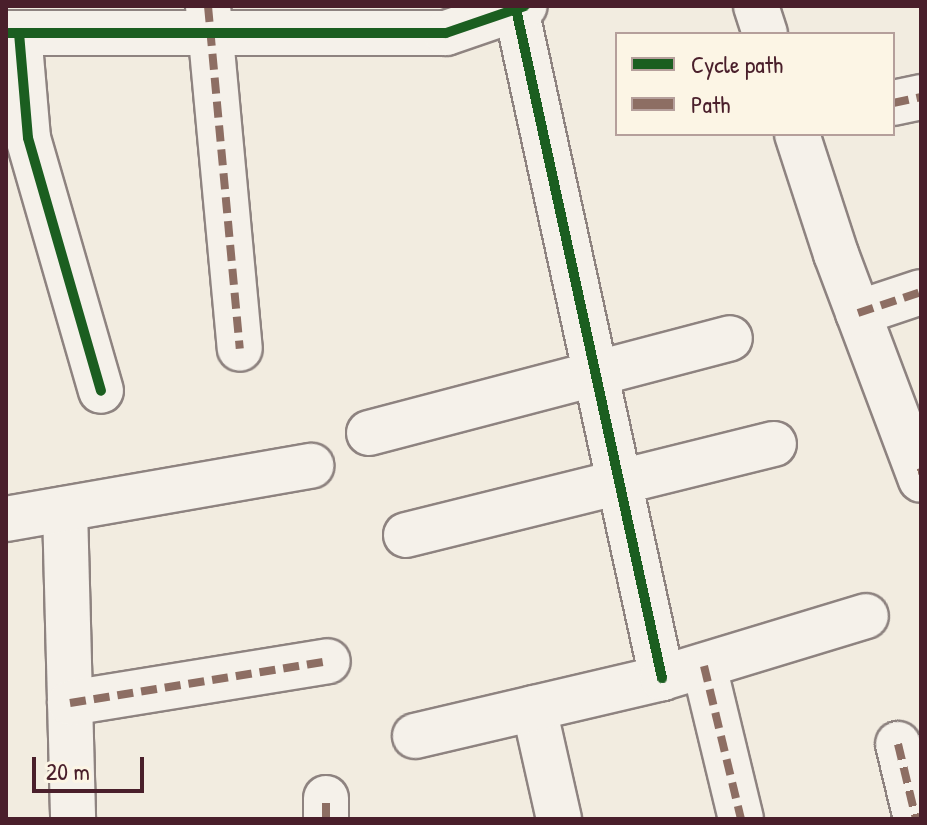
<!DOCTYPE html>
<html>
<head>
<meta charset="utf-8">
<style>
	body { margin:0 }
	#map { position:relative; width:927px; height:825px; overflow:hidden; background:#f2ece0; font-family:"Patrick Hand",sans-serif }
	div>[style] { position:absolute }
	.roads { filter:drop-shadow(2px 0 #8e8380) drop-shadow(-2px 0 #8e8380) drop-shadow(0 2px #8e8380) drop-shadow(0 -2px #8e8380) }
	.minor>* { height:44px; margin:-22px; padding:0 22px; transform-origin:22px; border-radius:22px; background:#f5f1ea }
	.quiet>* { height:8px; margin-top:-4px; transform-origin:0; background:repeating-linear-gradient(90deg,#8d6e63 0 16px,transparent 0 24px) }
	.cycleway>* { height:10px; margin:-5px; padding:0 5px; transform-origin:5px; border-radius:5px; background:#1b5e20 }
	span { translate:-50% -50%; white-space:nowrap; text-align:center; line-height:1.15; -webkit-text-stroke:7px #fcf5e5; paint-order:stroke }
	.frame { position:absolute; inset:0; border:8px solid #4a1f2b; pointer-events:none }
	.legend { position:absolute; left:615px; top:32px; width:280px; height:104px; box-sizing:border-box; background:#fcf5e5; border:2px solid #b59f9b; margin:0; padding:10px 14px; list-style:none; font-size:24px; color:#4a1f2b }
	.legend li { display:flex; align-items:center; gap:16px; height:40px }
	.legend b { width:40px; border:2px solid #b59f9b }
	.scale { position:absolute; left:32px; top:757px; width:112px; height:36px; box-sizing:border-box; border:4px solid #4a1f2b; border-top:0; padding-left:10px; font-size:24px; line-height:28px; white-space:nowrap; color:#4a1f2b; -webkit-text-stroke:6px #fcf5e5; paint-order:stroke }
</style>
</head>
<body>
<div id="map">
	<div class="roads">
		<div class="minor">
			<i style="left:208px;top:6px;width:344px;rotate:84.7deg"></i>
			<i style="left:756px;top:6px;width:29px;rotate:72deg"></i>
			<i style="left:516px;top:9px;width:685px;rotate:77.69deg"></i>
			<i style="left:6px;top:33px;width:440px"></i>
			<i style="left:446px;top:33px;width:83px;rotate:-18.9deg"></i>
			<i style="left:19px;top:33px;width:105px;rotate:85.1deg"></i>
			<i style="left:28px;top:138px;width:263px;rotate:73.9deg"></i>
			<i style="left:893px;top:103px;width:29px;rotate:-12deg"></i>
			<i style="left:797px;top:134px;width:126px;rotate:72deg"></i>
			<i style="left:836px;top:254px;width:241px;rotate:69.4deg"></i>
			<i style="left:858px;top:313px;width:66px;rotate:-18.4deg"></i>
			<i style="left:369px;top:433px;width:373px;rotate:-14.7deg"></i>
			<i style="left:65px;top:509px;width:310px;rotate:88.5deg"></i>
			<i style="left:6px;top:519px;width:310px;rotate:-9.9deg"></i>
			<i style="left:406px;top:535px;width:379px;rotate:-13.9deg"></i>
			<i style="left:704px;top:666px;width:157px;rotate:76.4deg"></i>
			<i style="left:70px;top:703px;width:261px;rotate:-9.2deg"></i>
			<i style="left:534px;top:708px;width:114px;rotate:77.3deg"></i>
			<i style="left:415px;top:736px;width:254px;rotate:-13.2deg"></i>
			<i style="left:662px;top:678px;width:213px;rotate:-16.9deg"></i>
			<i style="left:898px;top:744px;width:77px;rotate:76.5deg"></i>
			<i style="left:326px;top:819px;width:21px;rotate:-90deg"></i>
		</div>
	</div>
	<div class="quiet">
		<i style="left:208px;top:6px;width:344px;rotate:84.7deg"></i>
		<i style="left:893px;top:103px;width:29px;rotate:-12deg"></i>
		<i style="left:858px;top:313px;width:66px;rotate:-18.4deg"></i>
		<i style="left:918px;top:473px;width:3px;rotate:-18deg"></i>
		<i style="left:704px;top:666px;width:157px;rotate:76.4deg"></i>
		<i style="left:70px;top:703px;width:261px;rotate:-9.2deg"></i>
		<i style="left:898px;top:744px;width:77px;rotate:76.5deg"></i>
		<i style="left:326px;top:819px;width:21px;rotate:-90deg"></i>
	</div>
	<div class="cycleway">
		<i style="left:516px;top:9px;width:685px;rotate:77.69deg"></i>
		<i style="left:6px;top:33px;width:440px"></i>
		<i style="left:446px;top:33px;width:83px;rotate:-18.9deg"></i>
		<i style="left:19px;top:33px;width:105px;rotate:85.1deg"></i>
		<i style="left:28px;top:138px;width:263px;rotate:73.9deg"></i>
	</div>
	<div class="frame"></div>
	<ul class="legend">
	<li><b style="height:10px;background:#1b5e20"></b>Cycle path</li>
	<li><b style="height:10px;background:#8d6e63"></b>Path</li>
	</ul>
	<div class="scale">20 m</div>
</div>
</body>
</html>
